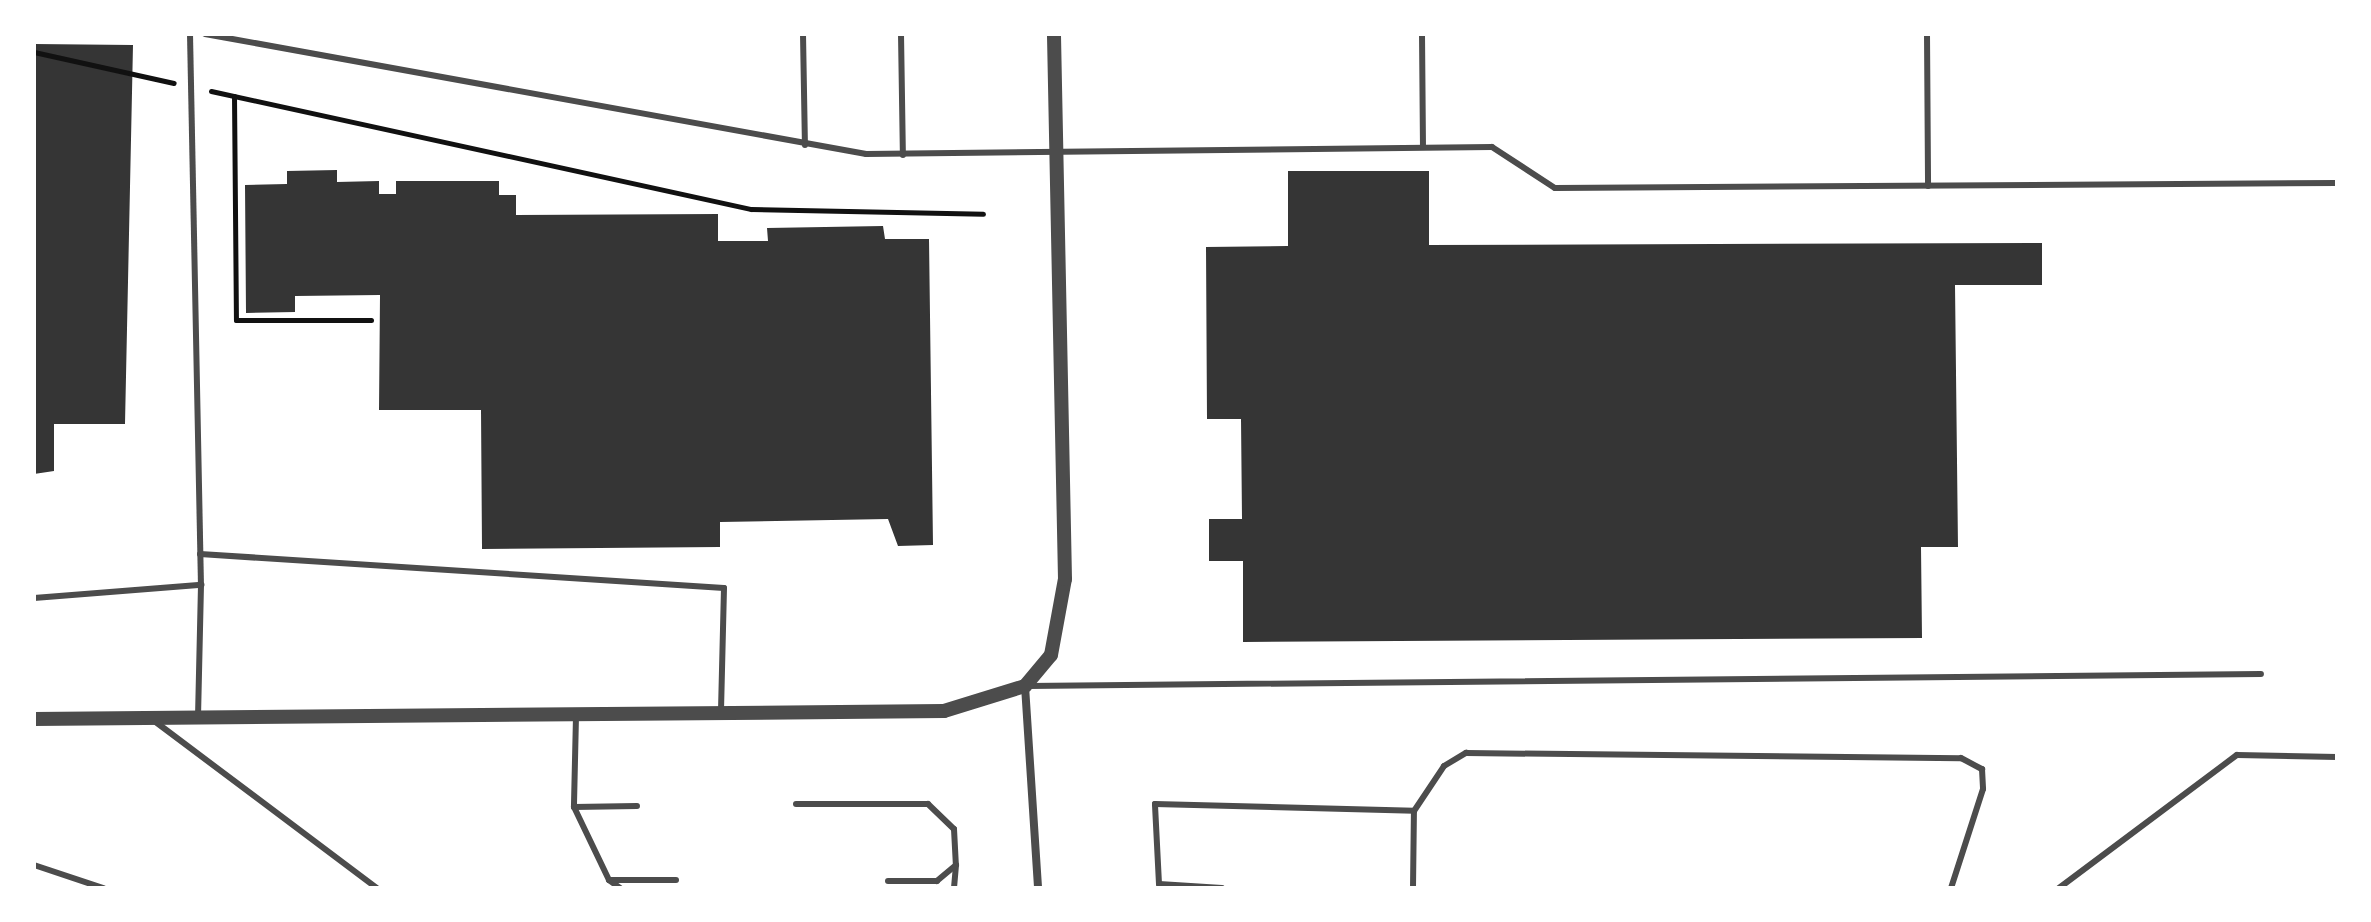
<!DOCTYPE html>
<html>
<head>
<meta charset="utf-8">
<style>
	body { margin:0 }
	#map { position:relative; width:2371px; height:922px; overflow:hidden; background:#fff; font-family:"Alegreya Sans",sans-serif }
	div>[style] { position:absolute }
	.building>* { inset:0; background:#353535 }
	.path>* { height:5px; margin:-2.5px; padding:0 2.5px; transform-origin:2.5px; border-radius:2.5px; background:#111 }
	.service>* { height:6px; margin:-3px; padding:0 3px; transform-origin:3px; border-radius:3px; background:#4c4c4c }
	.minor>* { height:8px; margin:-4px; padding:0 4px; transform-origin:4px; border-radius:4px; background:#4c4c4c }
	.tertiary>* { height:14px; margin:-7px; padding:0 7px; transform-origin:7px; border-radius:7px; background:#4c4c4c }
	span { translate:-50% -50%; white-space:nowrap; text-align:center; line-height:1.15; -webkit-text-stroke:6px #fff; paint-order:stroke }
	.frame { position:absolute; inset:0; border:36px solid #fff; pointer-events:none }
</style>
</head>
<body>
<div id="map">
	<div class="building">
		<i style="clip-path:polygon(34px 44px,133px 45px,125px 424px,54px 424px,54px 471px,34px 474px)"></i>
		<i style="clip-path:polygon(337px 170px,337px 182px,379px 181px,379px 194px,396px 194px,396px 181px,499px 181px,499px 195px,516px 195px,516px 215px,718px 214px,718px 241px,768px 241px,767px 228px,883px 226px,885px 239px,929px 239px,933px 545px,898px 546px,888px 519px,720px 522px,720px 547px,482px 549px,481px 410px,379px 410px,380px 295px,295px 296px,295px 312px,246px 313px,245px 185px,287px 184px,287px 171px)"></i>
		<i style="clip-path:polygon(1288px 171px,1429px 171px,1429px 245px,2042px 243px,2042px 285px,1955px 285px,1958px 547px,1921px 547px,1922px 638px,1243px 642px,1243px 561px,1209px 561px,1209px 519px,1242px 519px,1241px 419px,1207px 419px,1206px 247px,1288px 246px)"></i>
	</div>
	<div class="path">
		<i style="left:34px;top:52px;width:143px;rotate:12.5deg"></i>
		<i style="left:211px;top:91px;width:553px;rotate:12.33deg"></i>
		<i style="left:751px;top:209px;width:232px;rotate:1.2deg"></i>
		<i style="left:234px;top:96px;width:224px;rotate:89.5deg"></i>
		<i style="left:236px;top:320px;width:135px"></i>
	</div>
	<div class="service">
		<i style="left:190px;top:34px;width:551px;rotate:88.86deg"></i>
		<i style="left:205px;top:34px;width:672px;rotate:10.29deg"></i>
		<i style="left:866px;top:154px;width:626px;rotate:-0.64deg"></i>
		<i style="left:1492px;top:147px;width:75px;rotate:33.1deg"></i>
		<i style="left:1555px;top:188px;width:782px;rotate:-0.37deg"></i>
		<i style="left:803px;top:34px;width:111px;rotate:89deg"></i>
		<i style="left:901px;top:34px;width:121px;rotate:89.1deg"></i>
		<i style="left:1422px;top:34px;width:113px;rotate:89.5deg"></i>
		<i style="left:1927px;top:34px;width:152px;rotate:89.6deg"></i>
		<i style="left:200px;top:554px;width:525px;rotate:3.71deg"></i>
		<i style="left:724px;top:588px;width:123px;rotate:91.4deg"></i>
		<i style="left:34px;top:598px;width:168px;rotate:-4.5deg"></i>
		<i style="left:201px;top:585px;width:128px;rotate:91.3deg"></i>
		<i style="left:1028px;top:686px;width:1233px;rotate:-0.56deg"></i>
		<i style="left:576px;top:716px;width:91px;rotate:91.3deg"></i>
		<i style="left:574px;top:807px;width:81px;rotate:64.4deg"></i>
		<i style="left:609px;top:880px;width:14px;rotate:36deg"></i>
		<i style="left:153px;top:720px;width:280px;rotate:36.9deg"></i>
		<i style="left:796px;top:804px;width:132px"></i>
		<i style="left:928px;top:804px;width:36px;rotate:44deg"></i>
		<i style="left:954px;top:829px;width:36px;rotate:87deg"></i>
		<i style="left:956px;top:865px;width:25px;rotate:140deg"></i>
		<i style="left:937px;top:881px;width:49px;rotate:180deg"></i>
		<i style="left:574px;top:807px;width:63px;rotate:-0.9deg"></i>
		<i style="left:34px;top:865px;width:73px;rotate:18.4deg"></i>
		<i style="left:609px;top:880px;width:67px"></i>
		<i style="left:954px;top:888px;width:23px;rotate:-85deg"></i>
		<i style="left:1222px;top:888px;width:63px;rotate:-176.4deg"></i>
		<i style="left:1159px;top:884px;width:80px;rotate:-92.9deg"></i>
		<i style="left:1155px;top:804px;width:259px;rotate:1.5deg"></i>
		<i style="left:1413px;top:888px;width:77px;rotate:-89.3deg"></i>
		<i style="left:1414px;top:811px;width:54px;rotate:-56.3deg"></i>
		<i style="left:1444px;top:766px;width:26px;rotate:-31deg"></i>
		<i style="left:1466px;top:753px;width:495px;rotate:0.6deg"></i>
		<i style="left:1961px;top:758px;width:24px;rotate:28deg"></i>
		<i style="left:1982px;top:769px;width:20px;rotate:87deg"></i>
		<i style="left:1983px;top:789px;width:104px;rotate:107.9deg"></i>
		<i style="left:2059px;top:888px;width:222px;rotate:-36.8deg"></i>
		<i style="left:2237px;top:755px;width:100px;rotate:1.1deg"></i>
	</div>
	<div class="minor">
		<i style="left:1025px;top:686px;width:202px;rotate:86.3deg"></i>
	</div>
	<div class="tertiary">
		<i style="left:34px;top:719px;width:910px;rotate:-0.5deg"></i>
		<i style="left:944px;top:711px;width:85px;rotate:-17.2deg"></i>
		<i style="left:1025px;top:686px;width:40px;rotate:-50deg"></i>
		<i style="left:1051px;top:655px;width:77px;rotate:-79.6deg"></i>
		<i style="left:1065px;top:579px;width:545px;rotate:-91.16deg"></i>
	</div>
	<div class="frame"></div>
</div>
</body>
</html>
